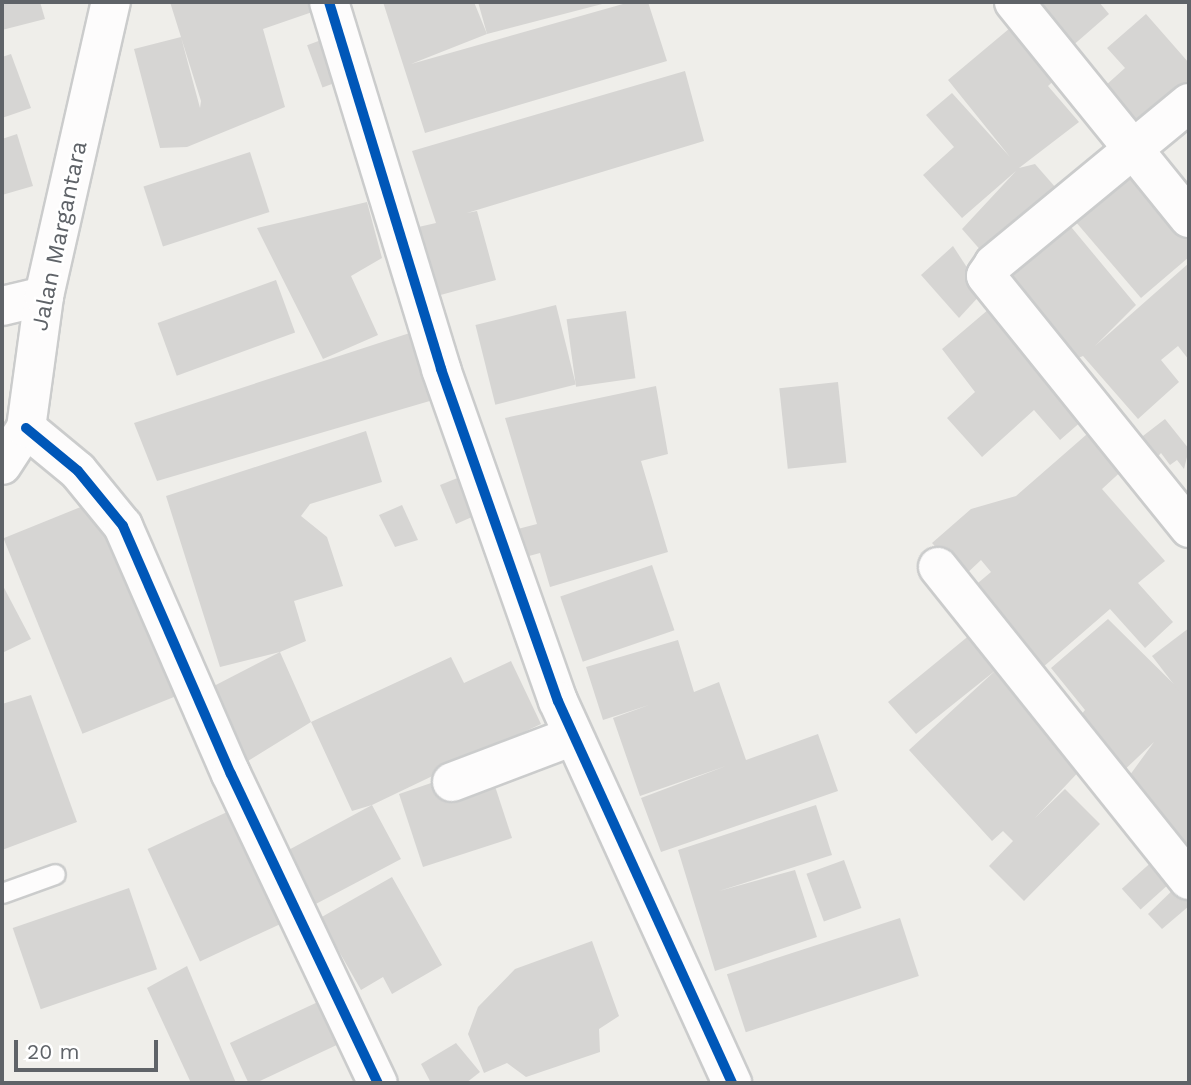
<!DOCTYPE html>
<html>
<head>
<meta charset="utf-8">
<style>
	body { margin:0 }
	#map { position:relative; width:1191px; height:1085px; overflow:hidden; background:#efeeea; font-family:"Work Sans",sans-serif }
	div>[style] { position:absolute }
	.building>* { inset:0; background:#d6d5d3; transform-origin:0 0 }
	.roads { filter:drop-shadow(2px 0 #cbcccc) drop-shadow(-2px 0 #cbcccc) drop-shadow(0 2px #cbcccc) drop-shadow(0 -2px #cbcccc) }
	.service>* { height:19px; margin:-9.5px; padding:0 9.5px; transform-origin:9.5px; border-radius:9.5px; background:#fdfcfc }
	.minor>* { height:38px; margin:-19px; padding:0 19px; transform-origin:19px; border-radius:19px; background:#fdfcfc }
	.cycleway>* { height:10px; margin:-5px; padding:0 5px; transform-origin:5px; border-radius:5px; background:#0057b8 }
	span { translate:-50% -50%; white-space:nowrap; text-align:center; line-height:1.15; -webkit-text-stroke:5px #fff; paint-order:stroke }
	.street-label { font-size:23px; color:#5f6368 }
	.frame { position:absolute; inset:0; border:4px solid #5f6368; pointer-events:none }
	.scale { position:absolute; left:14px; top:1040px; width:144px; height:32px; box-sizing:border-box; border:4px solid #5f6368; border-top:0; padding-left:9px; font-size:21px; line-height:24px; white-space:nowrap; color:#5f6368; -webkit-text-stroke:5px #fff; paint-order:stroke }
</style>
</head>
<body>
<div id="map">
	<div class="building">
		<i style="clip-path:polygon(2px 2px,40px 2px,45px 19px,2px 30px)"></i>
		<i style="clip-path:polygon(170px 2px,319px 2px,321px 9px,263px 29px,285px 107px,187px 147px,160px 148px,134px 49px,181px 37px,200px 108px,201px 101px)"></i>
		<i style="clip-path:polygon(383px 2px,474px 2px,487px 34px,411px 64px,630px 2px,648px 2px,667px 61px,425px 133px)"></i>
		<i style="clip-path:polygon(478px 2px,606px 2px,606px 3px,487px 34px)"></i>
		<i style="clip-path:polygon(1030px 2px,1099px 2px,1109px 14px,1070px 48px)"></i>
		<i style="clip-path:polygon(1146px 14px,1189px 63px,1189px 91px,1144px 131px,1105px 86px,1125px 68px,1107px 48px)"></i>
		<i style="clip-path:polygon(1016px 23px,1060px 75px,1048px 86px,1079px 122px,1019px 168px,1035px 164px,1063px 196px,990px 261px,962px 229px,1016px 171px,962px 218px,923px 175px,954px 147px,926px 115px,952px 93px,1010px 157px,948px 80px)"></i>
		<i style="left:324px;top:39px;width:45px;height:18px;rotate:70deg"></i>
		<i style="clip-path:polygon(11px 54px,31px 108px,2px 118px,2px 57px)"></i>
		<i style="clip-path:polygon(685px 71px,704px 141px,467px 213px,477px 211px,496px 280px,433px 297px,414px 228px,436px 223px,412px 151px)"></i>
		<i style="clip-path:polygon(17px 134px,33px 186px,2px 195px,2px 139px)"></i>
		<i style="left:250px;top:152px;width:63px;height:112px;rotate:72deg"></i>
		<i style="clip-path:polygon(1131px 162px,1189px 230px,1189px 257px,1141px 298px,1069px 214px)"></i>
		<i style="clip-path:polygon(367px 202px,382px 258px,351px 276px,378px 335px,323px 359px,257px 228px)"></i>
		<i style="clip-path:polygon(1062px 216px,1136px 305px,1095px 346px,1189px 263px,1189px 360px,1178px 346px,1161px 360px,1179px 382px,1138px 419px,1083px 356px,1071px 361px,996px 273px)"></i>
		<i style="clip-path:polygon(953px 246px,983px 292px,959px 318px,921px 275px)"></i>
		<i style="left:276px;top:280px;width:56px;height:126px;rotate:70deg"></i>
		<i style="left:556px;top:305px;width:82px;height:83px;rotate:76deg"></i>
		<i style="clip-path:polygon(989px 309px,1083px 420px,1060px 440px,1034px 410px,982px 457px,947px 418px,975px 392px,942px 349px)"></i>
		<i style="left:626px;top:311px;width:68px;height:60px;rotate:82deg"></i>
		<i style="clip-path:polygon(419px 330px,440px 398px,157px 481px,134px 423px)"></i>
		<i style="left:838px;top:382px;width:81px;height:59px;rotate:84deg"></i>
		<i style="clip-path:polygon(656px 386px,668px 454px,641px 461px,668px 552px,550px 587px,540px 553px,518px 559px,510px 531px,537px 524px,505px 418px)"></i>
		<i style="clip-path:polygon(1165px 419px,1189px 449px,1184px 469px,1177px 460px,1170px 465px,1161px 453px,1155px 460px,1139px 439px)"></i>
		<i style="clip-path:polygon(1094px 428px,1127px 466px,1102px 489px,1165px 561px,1138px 583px,1173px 622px,1145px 648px,1110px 609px,1042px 668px,972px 588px,991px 572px,981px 560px,963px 577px,932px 543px,971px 509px,1016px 496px)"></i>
		<i style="clip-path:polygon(366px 431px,382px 482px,310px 504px,301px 516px,327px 537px,343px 586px,294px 601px,306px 641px,280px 652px,311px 722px,451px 657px,464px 683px,511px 661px,541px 724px,372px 805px,401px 859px,312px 906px,283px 853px,372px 805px,352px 811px,311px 722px,248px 761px,210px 688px,280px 652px,220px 667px,166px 496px)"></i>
		<i style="clip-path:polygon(460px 477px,472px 517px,456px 524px,440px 485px)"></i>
		<i style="left:98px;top:500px;width:211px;height:102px;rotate:68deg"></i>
		<i style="clip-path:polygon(402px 505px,418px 540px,395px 547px,379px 515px)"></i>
		<i style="left:652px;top:565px;width:69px;height:97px;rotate:71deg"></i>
		<i style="clip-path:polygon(2px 584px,31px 639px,2px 653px)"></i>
		<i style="clip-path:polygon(1108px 619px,1189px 699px,1189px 859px,1127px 779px,1154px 742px,1120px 774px,1076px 721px,1085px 710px,1051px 668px)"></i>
		<i style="clip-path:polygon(1189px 628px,1189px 696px,1185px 699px,1152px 656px)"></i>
		<i style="clip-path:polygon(971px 634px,1087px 763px,1035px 818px,1065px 789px,1100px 824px,1024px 901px,989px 866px,1013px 841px,1003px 831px,992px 841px,909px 750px,996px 670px,916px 734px,888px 702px)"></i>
		<i style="clip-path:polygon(678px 640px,694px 692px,719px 682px,746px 760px,818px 734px,838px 791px,661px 852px,641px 798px,726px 766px,640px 796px,613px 718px,649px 705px,603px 720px,586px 667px)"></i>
		<i style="clip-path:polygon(31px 695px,77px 822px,2px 850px,2px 704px)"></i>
		<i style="clip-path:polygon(492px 777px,512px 838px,423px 867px,399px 794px,437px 781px)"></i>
		<i style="clip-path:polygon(816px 805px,832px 855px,719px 891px,795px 870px,817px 937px,715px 971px,678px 850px)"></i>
		<i style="left:240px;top:806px;width:124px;height:102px;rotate:65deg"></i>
		<i style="left:1156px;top:858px;width:28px;height:46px;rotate:48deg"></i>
		<i style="left:844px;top:860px;width:51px;height:40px;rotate:70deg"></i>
		<i style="clip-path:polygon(392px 877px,442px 965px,392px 994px,383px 977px,361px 990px,320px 918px)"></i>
		<i style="clip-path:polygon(1180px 883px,1189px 893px,1189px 906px,1162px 929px,1148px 914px)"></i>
		<i style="left:129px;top:888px;width:86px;height:123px;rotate:71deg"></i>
		<i style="left:900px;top:918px;width:61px;height:182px;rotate:72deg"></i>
		<i style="clip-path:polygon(592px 941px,619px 1016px,599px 1029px,600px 1052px,526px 1077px,507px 1063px,484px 1073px,468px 1034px,478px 1007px,515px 969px)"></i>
		<i style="clip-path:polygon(187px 966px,236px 1083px,191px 1083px,147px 988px)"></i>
		<i style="left:335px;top:994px;width:47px;height:116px;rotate:65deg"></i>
		<i style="clip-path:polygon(456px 1043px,480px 1072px,466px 1083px,431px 1083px,421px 1064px)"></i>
	</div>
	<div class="roads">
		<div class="service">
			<i style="left:2px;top:893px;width:56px;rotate:-19.7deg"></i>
		</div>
		<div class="minor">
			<i style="left:329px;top:2px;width:384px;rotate:73deg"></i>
			<i style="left:441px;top:369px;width:352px;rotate:70.6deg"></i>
			<i style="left:558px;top:701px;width:420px;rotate:65.5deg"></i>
			<i style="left:1014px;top:2px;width:278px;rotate:51deg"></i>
			<i style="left:1189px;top:103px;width:253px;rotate:140.5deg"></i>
			<i style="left:994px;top:264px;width:14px;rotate:124deg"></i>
			<i style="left:986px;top:276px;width:324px;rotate:51.1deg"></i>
			<i style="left:2px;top:306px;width:43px;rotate:-13.4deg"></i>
			<i style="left:26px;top:428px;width:67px;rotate:39.6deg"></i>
			<i style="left:78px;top:471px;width:71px;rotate:50.7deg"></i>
			<i style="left:123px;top:526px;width:270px;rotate:66.5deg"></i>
			<i style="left:231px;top:774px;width:342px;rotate:64.6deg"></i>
			<i style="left:2px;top:465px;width:44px;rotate:-57deg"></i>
			<i style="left:26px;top:428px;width:133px;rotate:-82.2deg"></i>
			<i style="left:44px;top:296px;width:302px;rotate:-77.2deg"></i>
			<i style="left:938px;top:567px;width:401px;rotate:51.3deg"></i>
			<i style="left:452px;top:782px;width:129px;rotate:-20.8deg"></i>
		</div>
	</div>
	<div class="cycleway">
		<i style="left:329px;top:2px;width:384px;rotate:73deg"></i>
		<i style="left:441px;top:369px;width:352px;rotate:70.6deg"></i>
		<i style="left:558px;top:701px;width:420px;rotate:65.5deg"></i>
		<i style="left:26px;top:428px;width:67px;rotate:39.6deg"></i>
		<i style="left:78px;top:471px;width:71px;rotate:50.7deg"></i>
		<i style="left:123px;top:526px;width:270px;rotate:66.5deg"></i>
		<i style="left:231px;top:774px;width:342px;rotate:64.6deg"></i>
	</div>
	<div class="street-label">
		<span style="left:60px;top:236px;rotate:-78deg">Jalan Margantara</span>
	</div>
	<div class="frame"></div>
	<div class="scale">20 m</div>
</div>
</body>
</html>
